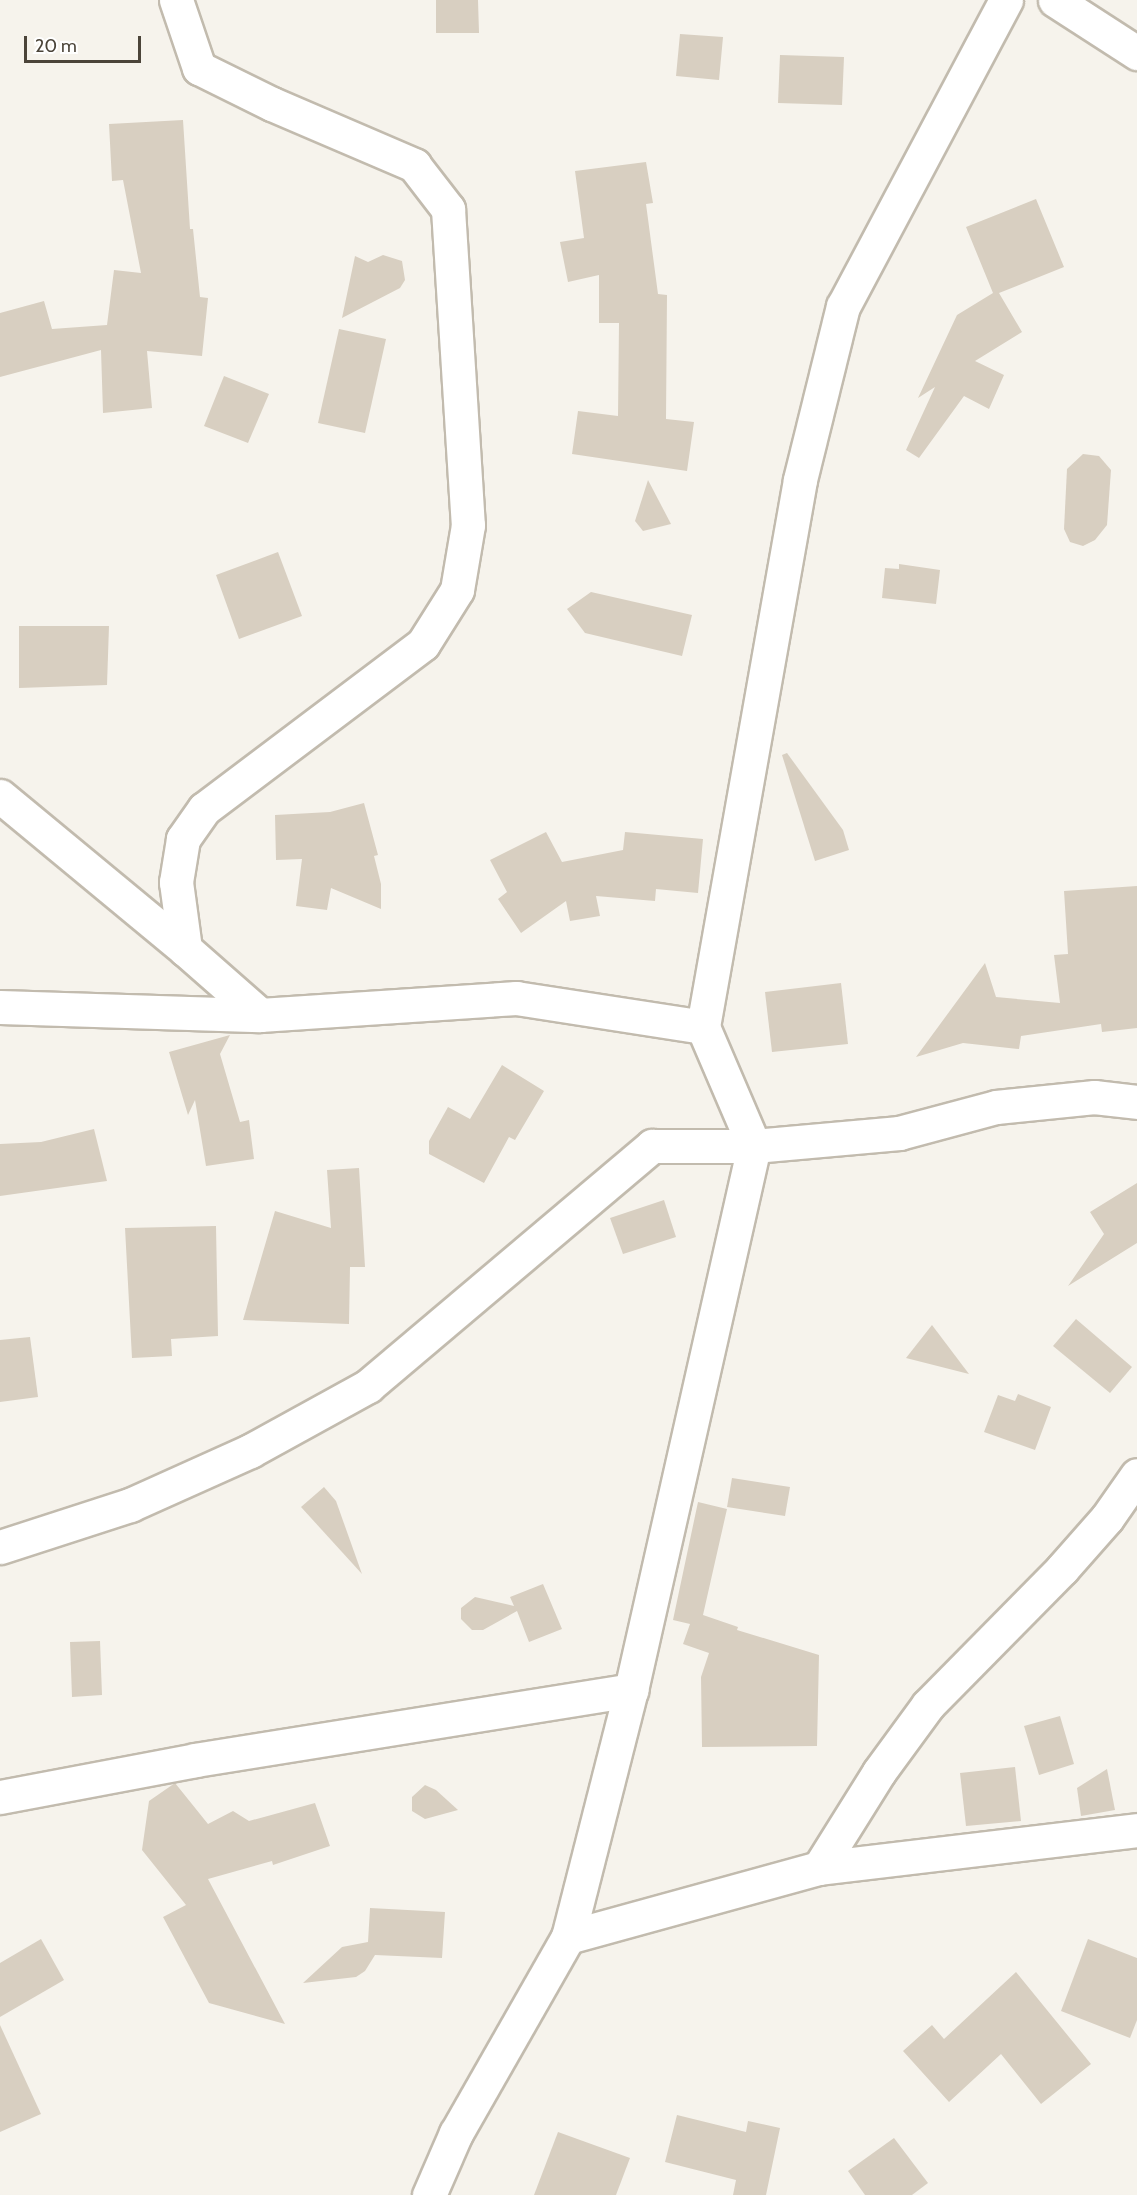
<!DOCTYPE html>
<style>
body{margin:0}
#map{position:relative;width:1137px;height:2195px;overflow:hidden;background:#f6f3ec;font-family:Cabin,sans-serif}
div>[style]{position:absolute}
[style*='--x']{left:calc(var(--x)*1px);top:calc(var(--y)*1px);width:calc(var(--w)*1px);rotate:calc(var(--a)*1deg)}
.building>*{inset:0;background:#d8cfc1}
.roads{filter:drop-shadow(2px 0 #c2bbae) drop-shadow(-2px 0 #c2bbae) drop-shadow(0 2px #c2bbae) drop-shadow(0 -2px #c2bbae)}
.minor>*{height:33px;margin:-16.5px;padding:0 16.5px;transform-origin:16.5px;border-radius:16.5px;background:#fff}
span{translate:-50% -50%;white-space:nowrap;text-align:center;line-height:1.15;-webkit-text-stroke:4.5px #fff;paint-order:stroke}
.scale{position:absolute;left:24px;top:36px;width:117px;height:27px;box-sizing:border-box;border:3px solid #4b4439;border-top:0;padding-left:8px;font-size:18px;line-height:21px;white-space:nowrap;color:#4b4439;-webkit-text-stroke:4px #fff;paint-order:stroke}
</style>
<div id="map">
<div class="building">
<div style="clip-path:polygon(436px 0,478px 0,479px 33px,436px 33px)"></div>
<div style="clip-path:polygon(680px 34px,723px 37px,719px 80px,676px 76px)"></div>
<div style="clip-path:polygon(780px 55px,844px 57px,842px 105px,778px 103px)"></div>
<div style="clip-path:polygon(183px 120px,190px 229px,193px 229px,200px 297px,208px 298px,202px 356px,147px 351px,152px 408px,103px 413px,101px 350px,0 377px,0 313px,44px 301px,52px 329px,107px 325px,114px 270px,141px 273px,123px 180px,112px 181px,109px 124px)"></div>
<div style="clip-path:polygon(646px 162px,653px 203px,646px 204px,658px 294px,667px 295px,666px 419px,694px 422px,687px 471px,572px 454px,578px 411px,618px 416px,619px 323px,599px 323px,599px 275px,568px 282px,560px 242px,584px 238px,575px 171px)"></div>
<div style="clip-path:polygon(1036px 199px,1064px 267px,999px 293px,1022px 332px,975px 361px,1004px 375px,989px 409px,964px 396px,919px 458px,906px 450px,935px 387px,918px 398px,957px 315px,993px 293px,966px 227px)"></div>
<div style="clip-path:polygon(383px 255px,402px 261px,405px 280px,400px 288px,342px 318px,355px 256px,368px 262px)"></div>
<div style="clip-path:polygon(339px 329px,386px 339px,365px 433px,318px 423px)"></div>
<div style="clip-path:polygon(224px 376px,269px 394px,248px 443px,204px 426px)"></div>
<div style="clip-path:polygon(1083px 454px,1099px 456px,1111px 470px,1107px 525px,1095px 540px,1083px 546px,1070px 542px,1064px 529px,1067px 469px)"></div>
<div style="clip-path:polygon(648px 480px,671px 524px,643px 531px,635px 521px)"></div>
<div style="clip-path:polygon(278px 552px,302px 616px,239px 639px,216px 575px)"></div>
<div style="clip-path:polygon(899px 564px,940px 570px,936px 604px,882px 598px,885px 568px,899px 569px)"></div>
<div style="clip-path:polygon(591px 592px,692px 615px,682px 656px,585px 633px,567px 609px)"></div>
<div style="clip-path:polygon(19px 626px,109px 626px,107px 685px,19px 688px)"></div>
<div style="clip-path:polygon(787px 753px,843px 830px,849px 850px,815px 861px,782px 755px)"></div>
<div style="clip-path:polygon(364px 803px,378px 855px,374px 856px,381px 884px,381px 909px,331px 888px,327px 910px,296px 906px,302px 859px,276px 860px,275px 815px,330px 812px)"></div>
<div style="clip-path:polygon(546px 832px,562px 862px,623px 850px,625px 832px,703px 839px,698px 893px,656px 889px,655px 901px,596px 896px,600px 916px,570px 921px,566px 901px,521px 933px,498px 899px,507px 892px,490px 860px)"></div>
<div style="clip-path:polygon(1137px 886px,1137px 1028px,1102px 1032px,1101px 1024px,1021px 1036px,1019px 1049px,963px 1043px,916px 1057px,985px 963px,996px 997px,1060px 1003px,1054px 955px,1068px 954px,1064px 891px)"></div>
<div style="clip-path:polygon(841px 983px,848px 1044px,772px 1052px,765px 992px)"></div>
<div style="clip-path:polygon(230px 1035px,220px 1054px,240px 1122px,249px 1120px,254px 1159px,206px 1166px,195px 1100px,188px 1115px,169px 1052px)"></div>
<div style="clip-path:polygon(502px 1065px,544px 1091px,515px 1140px,509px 1137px,484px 1183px,429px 1154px,429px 1141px,448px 1107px,470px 1119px)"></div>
<div style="clip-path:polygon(94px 1129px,107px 1181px,0 1196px,0 1144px,41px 1142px)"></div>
<div style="clip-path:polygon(359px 1168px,365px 1267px,350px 1267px,349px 1324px,243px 1320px,275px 1211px,331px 1228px,327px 1170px)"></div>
<div style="clip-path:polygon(1137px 1183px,1137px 1243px,1068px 1286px,1104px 1234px,1090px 1212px)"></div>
<div style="clip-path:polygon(664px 1200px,676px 1237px,623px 1254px,610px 1218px)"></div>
<div style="clip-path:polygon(216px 1226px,218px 1336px,171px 1339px,172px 1356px,132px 1358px,125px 1228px)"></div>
<div style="clip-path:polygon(1076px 1319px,1132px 1367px,1110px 1393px,1053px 1346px)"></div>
<div style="clip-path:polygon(932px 1325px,969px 1374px,906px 1358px)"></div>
<div style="clip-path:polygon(30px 1337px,38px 1397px,0 1402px,0 1340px)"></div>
<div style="clip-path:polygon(1018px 1394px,1051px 1407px,1035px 1450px,984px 1432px,998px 1395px,1015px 1401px)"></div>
<div style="clip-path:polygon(732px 1478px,790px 1487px,785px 1516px,727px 1507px)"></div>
<div style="clip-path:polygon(324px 1487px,336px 1501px,362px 1574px,301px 1507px)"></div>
<div style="clip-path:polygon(698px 1502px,727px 1509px,703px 1615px,738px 1627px,737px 1630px,819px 1655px,817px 1746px,702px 1747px,701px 1677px,709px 1653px,683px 1644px,690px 1624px,673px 1620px)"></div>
<div style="clip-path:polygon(543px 1584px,562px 1629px,529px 1642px,517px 1611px,483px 1630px,472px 1630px,461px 1619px,461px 1608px,475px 1597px,514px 1606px,510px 1597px)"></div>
<div style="clip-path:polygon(100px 1641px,102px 1695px,72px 1697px,70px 1642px)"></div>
<div style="clip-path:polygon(1060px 1716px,1074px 1764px,1039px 1775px,1024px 1726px)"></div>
<div style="clip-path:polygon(1015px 1767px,1021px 1821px,966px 1826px,960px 1773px)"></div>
<div style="clip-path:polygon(1107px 1769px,1115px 1810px,1081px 1816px,1077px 1788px)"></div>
<div style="clip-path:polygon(175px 1783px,208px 1824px,233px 1811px,249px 1821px,315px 1803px,330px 1846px,273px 1865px,272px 1861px,208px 1879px,285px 2024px,209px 2003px,163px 1917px,186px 1905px,142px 1850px,149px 1801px)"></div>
<div style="clip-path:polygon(425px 1785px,436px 1790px,458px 1810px,425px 1819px,412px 1811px,412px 1797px)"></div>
<div style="clip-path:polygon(370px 1908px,445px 1912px,442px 1958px,375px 1955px,365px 1971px,356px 1977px,303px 1983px,342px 1947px,368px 1942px)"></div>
<div style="clip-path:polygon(41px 1939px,64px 1980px,0 2017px,0 1963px)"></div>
<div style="clip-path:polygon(1088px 1939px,1137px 1958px,1137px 2020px,1130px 2038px,1061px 2011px)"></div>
<div style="clip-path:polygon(1016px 1972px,1091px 2064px,1041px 2104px,1001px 2054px,949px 2102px,903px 2051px,932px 2025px,944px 2039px)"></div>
<div style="clip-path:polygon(0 2025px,41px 2114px,0 2132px)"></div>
<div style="clip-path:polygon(677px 2115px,746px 2132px,748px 2121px,780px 2128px,766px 2195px,733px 2195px,736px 2180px,665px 2162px)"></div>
<div style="clip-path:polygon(558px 2132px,630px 2158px,616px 2195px,534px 2195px)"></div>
<div style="clip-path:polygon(894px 2138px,928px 2183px,912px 2195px,865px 2195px,848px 2171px)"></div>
</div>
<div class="roads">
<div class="minor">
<div style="--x:176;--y:0;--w:72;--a:71.3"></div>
<div style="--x:199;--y:68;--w:81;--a:26.3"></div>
<div style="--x:272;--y:104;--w:155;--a:23.2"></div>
<div style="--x:414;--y:165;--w:56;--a:52.3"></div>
<div style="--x:448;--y:209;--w:317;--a:86.4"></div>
<div style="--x:468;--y:525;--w:66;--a:99.6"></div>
<div style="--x:457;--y:590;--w:64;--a:122.2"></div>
<div style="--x:423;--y:644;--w:274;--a:143"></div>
<div style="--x:204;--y:809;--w:37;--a:125"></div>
<div style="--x:183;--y:839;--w:44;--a:99.2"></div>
<div style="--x:176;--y:882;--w:68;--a:82.3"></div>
<div style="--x:185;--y:949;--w:100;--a:41.3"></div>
<div style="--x:1006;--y:0;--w:347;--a:118"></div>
<div style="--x:843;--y:306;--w:179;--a:103.9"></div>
<div style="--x:800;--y:480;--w:556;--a:100.06"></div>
<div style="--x:703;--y:1027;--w:129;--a:66.8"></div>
<div style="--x:754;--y:1146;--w:146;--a:-5.1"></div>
<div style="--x:899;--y:1133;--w:100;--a:-15"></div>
<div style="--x:996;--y:1107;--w:99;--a:-5.8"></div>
<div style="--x:1094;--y:1097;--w:43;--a:6.6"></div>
<div style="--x:1055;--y:0;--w:98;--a:32.9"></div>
<div style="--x:0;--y:796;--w:240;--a:39.6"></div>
<div style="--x:0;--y:1007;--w:260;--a:1.8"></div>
<div style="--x:260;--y:1015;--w:257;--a:-3.8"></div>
<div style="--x:516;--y:998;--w:189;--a:8.8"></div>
<div style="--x:0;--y:1547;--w:137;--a:-17.9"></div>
<div style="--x:130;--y:1505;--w:132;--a:-24.2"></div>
<div style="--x:250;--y:1451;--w:135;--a:-28.8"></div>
<div style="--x:368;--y:1386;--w:372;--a:-40.2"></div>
<div style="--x:652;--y:1146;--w:102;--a:0"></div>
<div style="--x:754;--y:1146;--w:558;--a:102.74"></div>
<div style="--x:631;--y:1690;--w:255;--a:104.3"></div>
<div style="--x:568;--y:1937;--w:226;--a:119.7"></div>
<div style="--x:456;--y:2133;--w:68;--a:113.5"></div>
<div style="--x:0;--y:1797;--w:198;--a:-10.7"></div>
<div style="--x:195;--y:1760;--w:442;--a:-9.1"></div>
<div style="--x:819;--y:1868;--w:113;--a:-58"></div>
<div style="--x:879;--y:1772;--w:83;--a:-53.8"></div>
<div style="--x:928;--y:1705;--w:191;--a:-45.4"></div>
<div style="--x:1062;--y:1569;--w:68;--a:-48.6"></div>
<div style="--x:1107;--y:1518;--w:52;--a:-55.1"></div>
<div style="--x:568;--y:1937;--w:260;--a:-15.4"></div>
<div style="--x:819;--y:1868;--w:320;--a:-6.8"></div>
</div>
</div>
<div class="scale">20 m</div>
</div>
